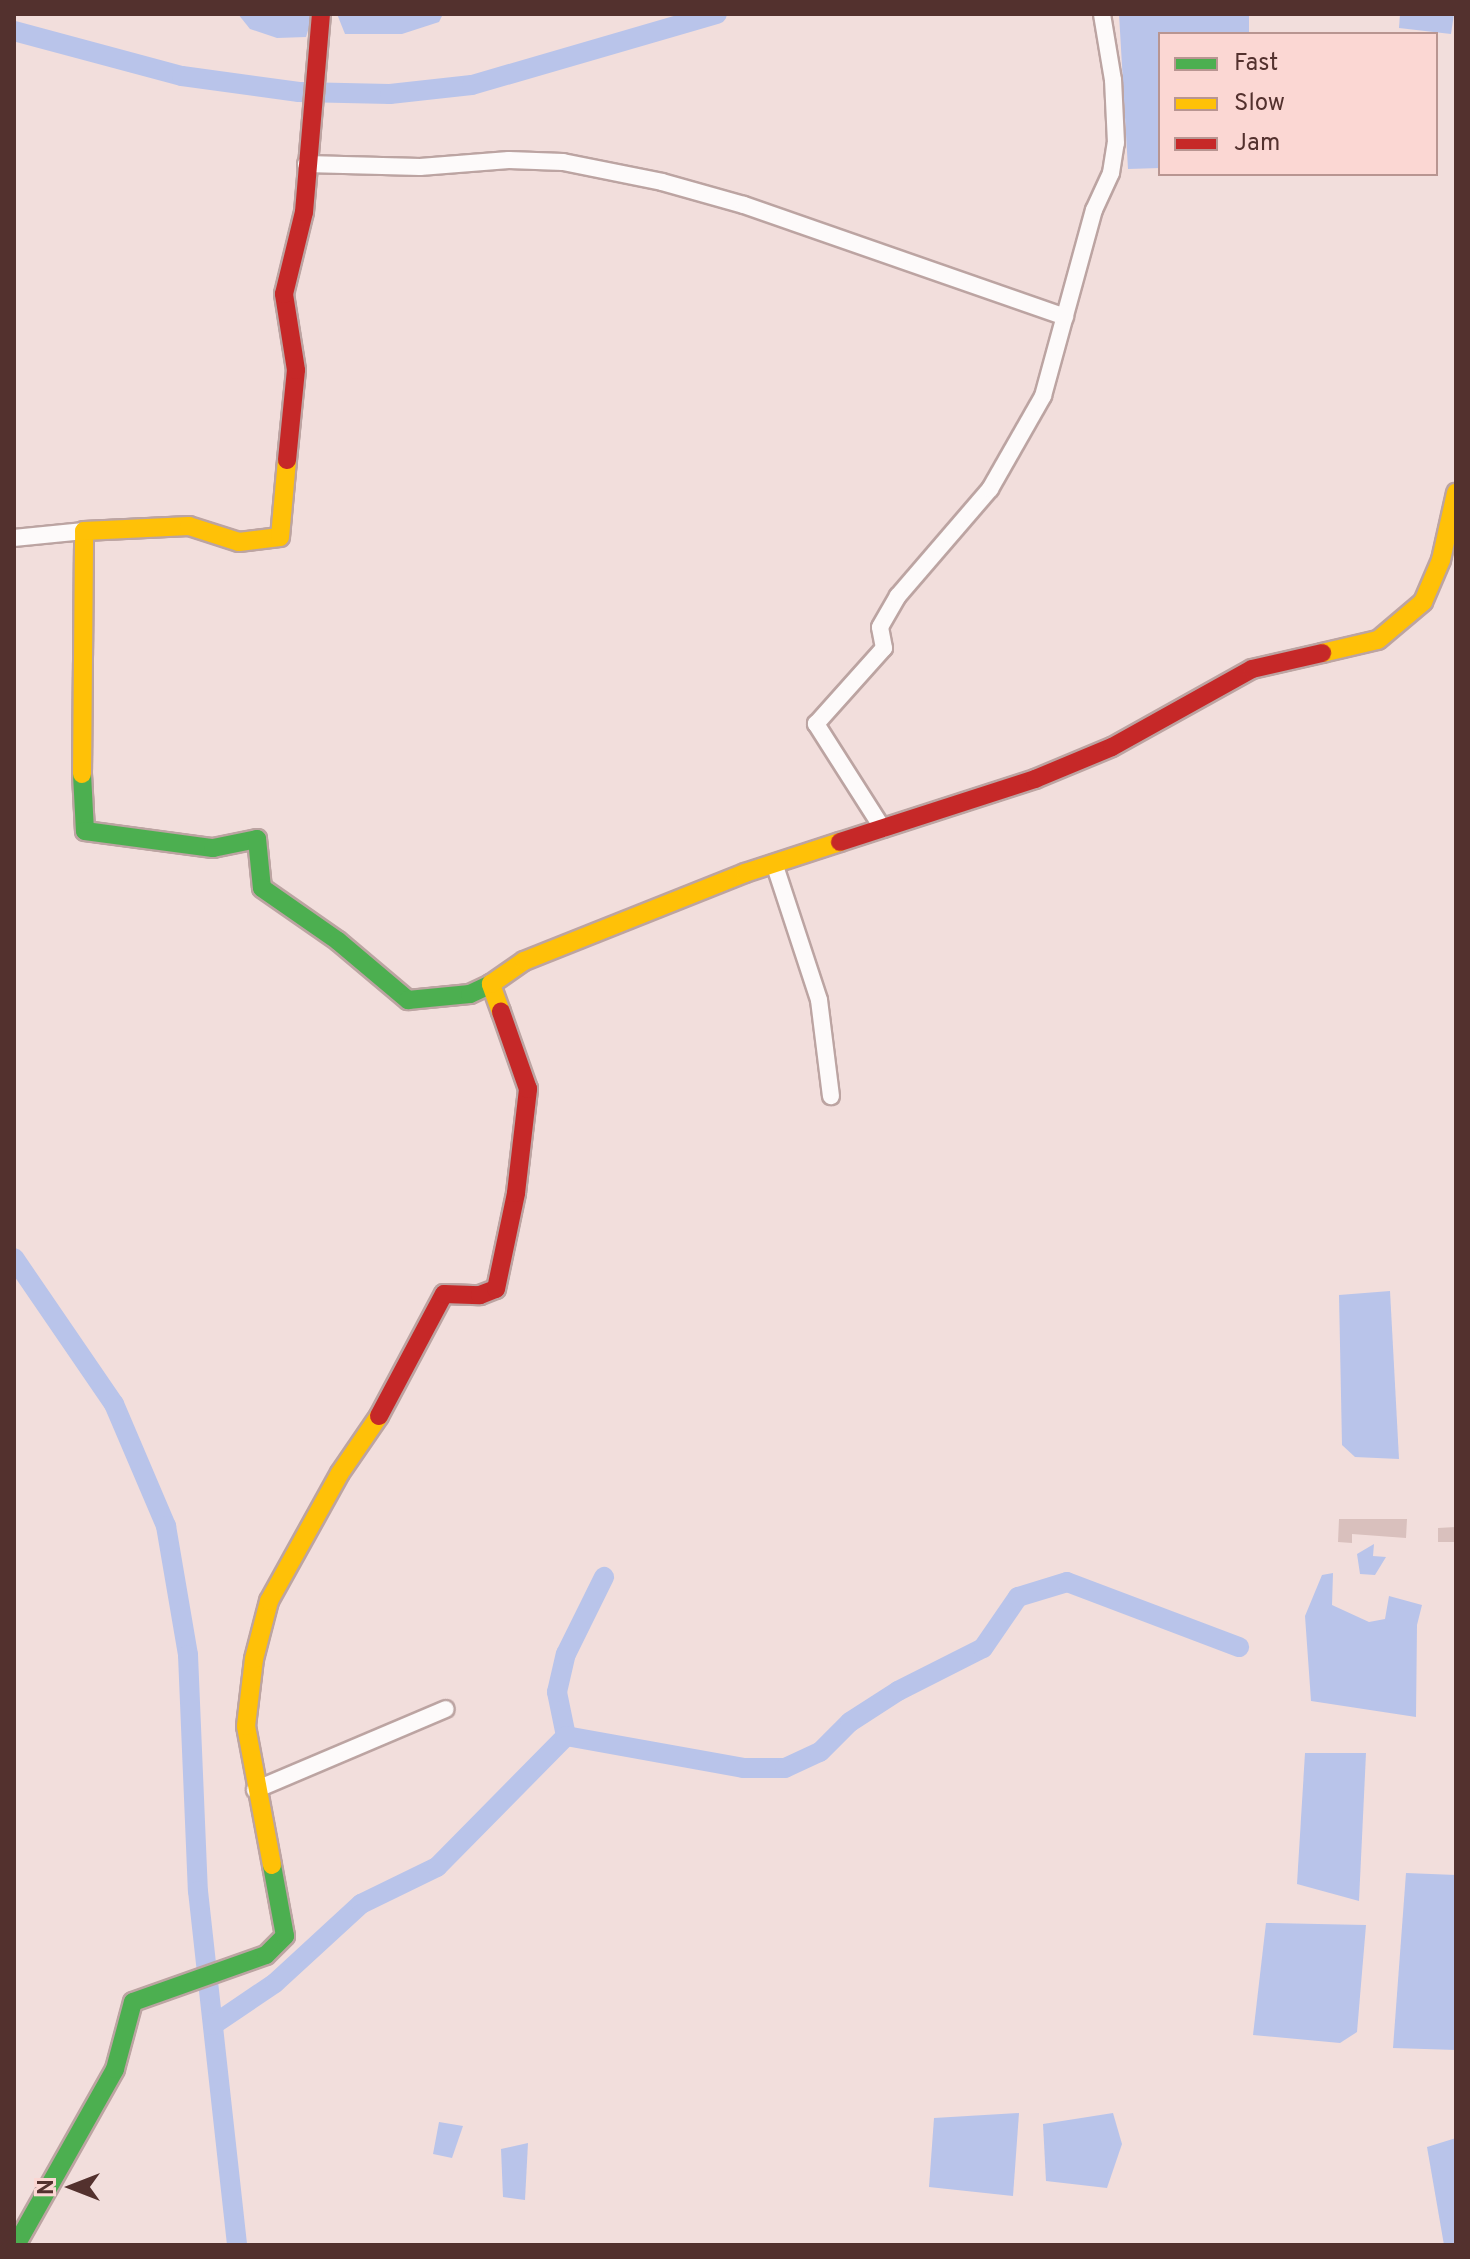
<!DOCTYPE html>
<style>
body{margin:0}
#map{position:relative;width:1470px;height:2259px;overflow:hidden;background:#f2dedc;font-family:Overpass,sans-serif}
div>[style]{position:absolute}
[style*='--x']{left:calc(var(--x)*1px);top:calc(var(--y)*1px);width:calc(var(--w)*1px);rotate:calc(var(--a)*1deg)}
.water>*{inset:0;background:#b9c4ea}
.canal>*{height:20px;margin:-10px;padding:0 10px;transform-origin:10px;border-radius:10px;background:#b9c4ea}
.building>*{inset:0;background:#d9c0bd}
.roads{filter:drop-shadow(2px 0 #bca4a2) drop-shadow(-2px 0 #bca4a2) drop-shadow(0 2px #bca4a2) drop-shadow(0 -2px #bca4a2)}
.street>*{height:16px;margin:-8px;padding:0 8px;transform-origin:8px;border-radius:8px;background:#fdfafa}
.fast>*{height:18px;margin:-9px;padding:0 9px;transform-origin:9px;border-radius:9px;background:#4caf50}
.slow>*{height:18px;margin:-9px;padding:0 9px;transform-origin:9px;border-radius:9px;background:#ffc107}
.jam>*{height:18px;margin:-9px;padding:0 9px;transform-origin:9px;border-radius:9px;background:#c62828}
span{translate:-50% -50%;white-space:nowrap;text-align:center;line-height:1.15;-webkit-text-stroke:7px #fbd7d3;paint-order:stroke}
.frame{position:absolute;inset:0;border:16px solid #53312e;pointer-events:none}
.legend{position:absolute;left:1158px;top:32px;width:280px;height:144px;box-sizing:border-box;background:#fbd7d3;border:2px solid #b89591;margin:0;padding:10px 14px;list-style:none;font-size:24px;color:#53312e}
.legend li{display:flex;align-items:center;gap:16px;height:40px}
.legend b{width:40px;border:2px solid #b89591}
.north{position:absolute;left:32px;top:2147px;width:80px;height:80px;-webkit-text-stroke:6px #fbd7d3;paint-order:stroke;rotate:270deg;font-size:22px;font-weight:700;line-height:32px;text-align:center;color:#53312e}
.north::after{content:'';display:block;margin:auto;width:28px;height:36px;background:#53312e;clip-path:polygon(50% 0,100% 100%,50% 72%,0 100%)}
</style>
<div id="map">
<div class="water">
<div style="clip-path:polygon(238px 14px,313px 14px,306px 37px,277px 38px,250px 29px)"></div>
<div style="clip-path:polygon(337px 14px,443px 14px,439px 22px,402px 34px,345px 34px)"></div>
<div style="clip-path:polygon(1119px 14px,1249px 14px,1249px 34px,1160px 34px,1160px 168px,1128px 169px)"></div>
<div style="clip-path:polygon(1400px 14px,1454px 14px,1451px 34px,1399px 28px)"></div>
<div style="clip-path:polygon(1390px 1291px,1399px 1459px,1355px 1457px,1342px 1445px,1339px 1295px)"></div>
<div style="clip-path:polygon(1374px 1544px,1373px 1556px,1386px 1557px,1375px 1575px,1360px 1574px,1357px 1554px)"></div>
<div style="clip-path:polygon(1333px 1573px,1332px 1605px,1369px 1622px,1385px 1619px,1389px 1596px,1422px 1605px,1417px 1625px,1416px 1717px,1311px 1701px,1305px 1616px,1322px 1575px)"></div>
<div style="clip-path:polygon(1305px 1753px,1366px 1753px,1359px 1901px,1297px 1884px)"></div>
<div style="clip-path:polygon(1406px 1873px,1456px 1875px,1456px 2050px,1393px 2048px)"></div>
<div style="clip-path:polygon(1266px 1923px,1366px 1925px,1357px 2032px,1340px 2043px,1253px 2035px)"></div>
<div style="clip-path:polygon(1019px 2113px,1013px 2196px,929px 2187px,934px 2118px)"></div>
<div style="clip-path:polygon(1113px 2113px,1122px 2144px,1107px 2188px,1046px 2181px,1043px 2124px)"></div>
<div style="clip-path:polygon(439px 2122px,463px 2126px,452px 2158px,433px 2154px)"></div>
<div style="clip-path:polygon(1456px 2138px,1456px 2245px,1444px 2245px,1427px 2147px)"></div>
<div style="clip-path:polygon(528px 2143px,525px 2200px,503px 2197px,501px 2149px)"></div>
</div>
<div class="canal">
<div style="--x:14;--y:31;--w:174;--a:15"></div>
<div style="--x:182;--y:76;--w:118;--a:7.8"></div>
<div style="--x:299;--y:92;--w:91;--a:1.3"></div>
<div style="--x:390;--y:94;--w:82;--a:-6.3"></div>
<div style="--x:472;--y:85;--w:255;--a:-16.2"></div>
<div style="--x:14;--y:1258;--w:177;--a:55.6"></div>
<div style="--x:114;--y:1404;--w:133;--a:66.9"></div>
<div style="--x:166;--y:1526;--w:131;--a:80.3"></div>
<div style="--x:188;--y:1655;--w:236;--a:87.6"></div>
<div style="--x:198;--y:1891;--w:356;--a:83.7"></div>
<div style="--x:566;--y:1736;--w:45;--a:-101.6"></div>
<div style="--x:557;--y:1692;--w:39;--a:-77"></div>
<div style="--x:566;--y:1654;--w:86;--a:-63.7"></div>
<div style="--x:213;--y:2025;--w:75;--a:-34.1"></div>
<div style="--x:275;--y:1983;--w:117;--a:-42.6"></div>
<div style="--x:361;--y:1904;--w:85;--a:-26"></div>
<div style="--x:437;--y:1867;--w:184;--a:-45.4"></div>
<div style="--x:566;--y:1736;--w:180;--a:10.2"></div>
<div style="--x:743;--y:1768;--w:42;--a:0"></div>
<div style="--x:785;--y:1768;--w:38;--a:-25"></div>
<div style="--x:820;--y:1752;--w:42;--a:-45"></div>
<div style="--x:850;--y:1722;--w:57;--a:-32.9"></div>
<div style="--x:898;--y:1691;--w:95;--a:-26.8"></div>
<div style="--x:983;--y:1648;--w:62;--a:-55.5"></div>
<div style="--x:1018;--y:1597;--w:51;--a:-17"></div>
<div style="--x:1067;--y:1582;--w:184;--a:20.7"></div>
</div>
<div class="building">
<div style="clip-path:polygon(1339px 1519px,1407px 1519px,1406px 1538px,1352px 1534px,1352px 1543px,1338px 1542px)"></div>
<div style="clip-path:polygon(1456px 1527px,1456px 1542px,1438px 1542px,1438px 1528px)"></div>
</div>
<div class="roads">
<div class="street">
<div style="--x:306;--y:164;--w:114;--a:1.5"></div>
<div style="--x:420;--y:167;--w:89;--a:-4.5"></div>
<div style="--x:509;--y:160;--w:54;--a:2.1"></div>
<div style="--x:563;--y:162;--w:101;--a:11.4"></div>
<div style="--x:662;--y:182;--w:85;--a:15.7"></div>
<div style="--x:744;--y:205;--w:340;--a:19.2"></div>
<div style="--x:14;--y:538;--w:70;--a:-5.7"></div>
<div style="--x:883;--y:829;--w:125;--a:-122.5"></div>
<div style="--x:816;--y:724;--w:102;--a:-48.2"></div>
<div style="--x:884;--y:648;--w:21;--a:-101"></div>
<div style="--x:880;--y:627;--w:36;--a:-60"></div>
<div style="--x:898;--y:596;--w:141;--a:-49.3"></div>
<div style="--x:990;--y:489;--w:107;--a:-60.3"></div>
<div style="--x:1043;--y:396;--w:193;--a:-74.7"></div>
<div style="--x:1094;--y:210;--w:41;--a:-65.3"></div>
<div style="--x:1111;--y:173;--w:30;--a:-81"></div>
<div style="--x:1116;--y:143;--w:63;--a:-92.7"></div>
<div style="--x:1113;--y:80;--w:67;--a:-99.5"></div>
<div style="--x:774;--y:863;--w:144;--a:71.8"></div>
<div style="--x:819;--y:1000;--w:97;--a:82.9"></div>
<div style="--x:255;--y:1790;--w:207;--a:-23"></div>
</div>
<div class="fast">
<div style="--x:82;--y:774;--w:57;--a:87"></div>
<div style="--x:85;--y:831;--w:129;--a:7.6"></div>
<div style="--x:213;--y:848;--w:45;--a:-11.6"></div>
<div style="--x:257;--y:839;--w:49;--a:84.2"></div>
<div style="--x:262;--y:888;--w:93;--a:34.9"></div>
<div style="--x:338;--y:941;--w:92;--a:40.1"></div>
<div style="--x:408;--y:1000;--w:62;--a:-5.5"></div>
<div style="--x:470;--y:994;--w:23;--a:-25"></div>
<div style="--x:16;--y:2245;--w:202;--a:-60.6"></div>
<div style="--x:115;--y:2069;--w:69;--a:-75"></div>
<div style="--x:133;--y:2002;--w:141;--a:-19.5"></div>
<div style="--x:266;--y:1955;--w:27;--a:-45"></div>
<div style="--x:285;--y:1936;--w:72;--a:-100.4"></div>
</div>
<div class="slow">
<div style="--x:1322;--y:653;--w:57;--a:-13.1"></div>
<div style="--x:1378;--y:640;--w:59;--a:-40.2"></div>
<div style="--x:1423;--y:602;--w:46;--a:-66.8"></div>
<div style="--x:1441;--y:560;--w:69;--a:-77.4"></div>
<div style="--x:82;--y:774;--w:243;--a:-89.5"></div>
<div style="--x:84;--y:531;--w:105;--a:-2.7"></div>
<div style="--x:189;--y:526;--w:52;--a:17.7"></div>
<div style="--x:239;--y:542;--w:41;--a:-7"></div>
<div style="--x:280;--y:537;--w:77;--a:-84.8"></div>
<div style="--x:501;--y:1012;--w:30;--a:-110"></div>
<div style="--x:491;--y:984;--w:40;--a:-34.9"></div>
<div style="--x:524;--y:961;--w:238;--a:-21.7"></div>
<div style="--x:745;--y:873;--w:100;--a:-18.1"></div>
<div style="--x:272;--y:1865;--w:141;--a:-100.6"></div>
<div style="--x:246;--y:1726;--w:67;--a:-83.2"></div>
<div style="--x:254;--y:1659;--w:60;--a:-75.5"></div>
<div style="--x:269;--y:1601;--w:146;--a:-61"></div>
<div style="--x:340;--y:1473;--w:69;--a:-55.6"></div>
</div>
<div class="jam">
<div style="--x:287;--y:460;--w:90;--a:-84.3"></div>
<div style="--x:296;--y:370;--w:77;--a:-99"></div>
<div style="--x:284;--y:294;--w:84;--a:-76.3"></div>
<div style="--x:304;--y:212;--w:199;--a:-85.1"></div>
<div style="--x:840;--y:842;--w:205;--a:-17.9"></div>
<div style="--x:1035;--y:779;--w:83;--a:-22.6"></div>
<div style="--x:1112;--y:747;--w:160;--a:-29.1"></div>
<div style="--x:1252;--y:669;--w:72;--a:-12.9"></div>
<div style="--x:379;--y:1416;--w:138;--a:-62"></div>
<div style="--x:444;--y:1294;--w:36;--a:2"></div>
<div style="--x:480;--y:1295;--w:17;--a:-21"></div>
<div style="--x:496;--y:1289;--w:98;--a:-78.2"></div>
<div style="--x:516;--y:1193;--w:105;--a:-83.4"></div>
<div style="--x:528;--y:1089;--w:82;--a:-109.3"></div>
</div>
</div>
<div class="frame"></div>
<ul class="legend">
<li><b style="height:10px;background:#4caf50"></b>Fast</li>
<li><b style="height:10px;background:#ffc107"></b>Slow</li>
<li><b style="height:10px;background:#c62828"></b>Jam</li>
</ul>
<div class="north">N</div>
</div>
